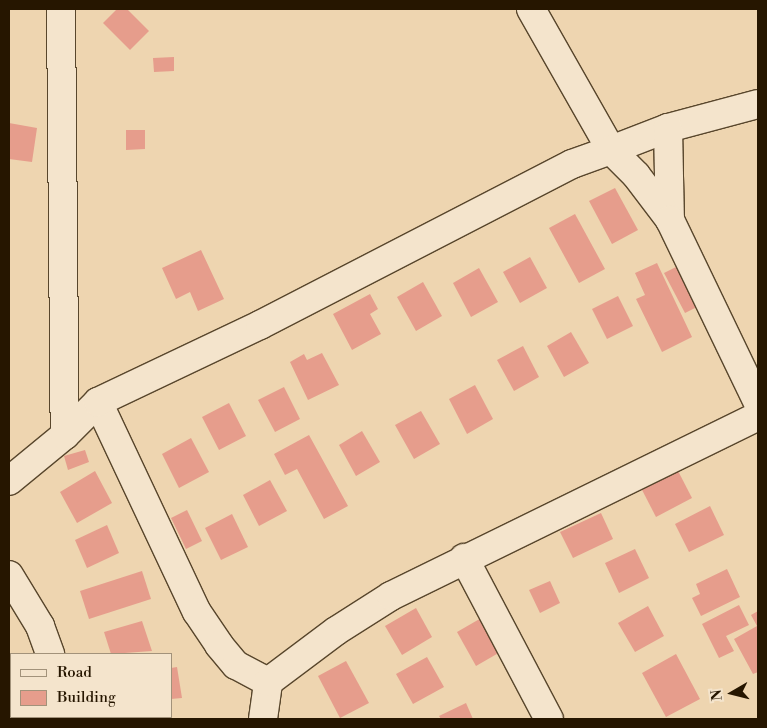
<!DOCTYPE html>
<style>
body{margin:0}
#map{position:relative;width:767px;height:728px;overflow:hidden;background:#eed5b0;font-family:"Libre Bodoni",serif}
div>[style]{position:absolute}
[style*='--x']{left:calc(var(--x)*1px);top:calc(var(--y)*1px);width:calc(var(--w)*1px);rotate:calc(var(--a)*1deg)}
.building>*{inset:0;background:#e69d8c}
.roads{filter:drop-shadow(1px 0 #58462c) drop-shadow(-1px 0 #58462c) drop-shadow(0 1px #58462c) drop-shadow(0 -1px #58462c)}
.street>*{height:28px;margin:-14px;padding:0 14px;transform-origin:14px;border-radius:14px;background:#f4e4cc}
span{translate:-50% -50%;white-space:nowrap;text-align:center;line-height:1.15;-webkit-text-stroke:4px #f4e4cc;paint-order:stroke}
.frame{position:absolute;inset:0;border:10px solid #261600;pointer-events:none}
.legend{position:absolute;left:10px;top:653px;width:162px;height:65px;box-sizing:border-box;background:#f4e4cc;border:1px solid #a2927a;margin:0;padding:6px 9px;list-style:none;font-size:15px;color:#261600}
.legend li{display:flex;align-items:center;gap:10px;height:25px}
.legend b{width:25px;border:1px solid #a2927a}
.north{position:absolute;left:707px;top:668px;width:50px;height:50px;-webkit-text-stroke:4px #f4e4cc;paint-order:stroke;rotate:262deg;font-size:14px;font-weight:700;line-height:20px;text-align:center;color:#261600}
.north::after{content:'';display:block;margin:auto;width:18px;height:22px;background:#261600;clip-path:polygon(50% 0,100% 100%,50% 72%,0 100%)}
</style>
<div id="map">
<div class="building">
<div style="clip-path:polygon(117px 9px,127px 9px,149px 31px,130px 50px,103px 23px)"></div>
<div style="clip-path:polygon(174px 57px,174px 71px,154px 72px,153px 58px)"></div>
<div style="clip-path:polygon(9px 123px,37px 128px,32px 162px,9px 159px)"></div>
<div style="clip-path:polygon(126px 130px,145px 130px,145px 149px,126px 150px)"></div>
<div style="clip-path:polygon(615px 188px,638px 230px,612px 244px,589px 201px)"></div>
<div style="clip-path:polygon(575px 214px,605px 269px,579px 283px,549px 228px)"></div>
<div style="clip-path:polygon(201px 250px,224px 299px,198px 311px,190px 292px,176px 299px,162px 268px)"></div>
<div style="clip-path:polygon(530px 257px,547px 288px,520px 303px,503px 272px)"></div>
<div style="clip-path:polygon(657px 263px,692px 337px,662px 352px,636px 299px,645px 295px,635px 273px)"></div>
<div style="clip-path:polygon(680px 265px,701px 305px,685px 313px,664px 273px)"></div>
<div style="clip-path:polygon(479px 268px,498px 302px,471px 317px,453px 283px)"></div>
<div style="clip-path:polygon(423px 282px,442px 316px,416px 331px,397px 297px)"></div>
<div style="clip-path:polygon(370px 294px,378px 309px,370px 314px,381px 334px,352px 350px,333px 314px)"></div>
<div style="clip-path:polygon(618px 296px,633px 326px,607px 339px,592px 309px)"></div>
<div style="clip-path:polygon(571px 332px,589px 363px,564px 377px,547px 346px)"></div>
<div style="clip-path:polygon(523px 346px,539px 377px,514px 391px,497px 360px)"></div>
<div style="clip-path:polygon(322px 353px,339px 385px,308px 400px,290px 362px,304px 354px,307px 360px)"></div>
<div style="clip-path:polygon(475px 385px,493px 419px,467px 434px,449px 399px)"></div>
<div style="clip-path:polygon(284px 387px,300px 419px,275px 432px,258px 400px)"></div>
<div style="clip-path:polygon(229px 403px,246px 436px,219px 450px,202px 417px)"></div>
<div style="clip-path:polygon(421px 411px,440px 444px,414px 459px,395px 425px)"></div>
<div style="clip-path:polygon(362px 431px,380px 462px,356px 476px,339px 445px)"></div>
<div style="clip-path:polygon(309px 435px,348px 506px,324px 519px,297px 469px,285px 475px,274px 454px)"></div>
<div style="clip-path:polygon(191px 438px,209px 472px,179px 488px,162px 454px)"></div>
<div style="clip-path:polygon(85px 450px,89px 462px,68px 470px,64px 456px)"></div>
<div style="clip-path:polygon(676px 467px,692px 498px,656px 517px,640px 486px)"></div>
<div style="clip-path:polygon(95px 471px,112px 503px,77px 523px,60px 492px)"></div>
<div style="clip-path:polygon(270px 480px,287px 511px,259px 526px,243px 495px)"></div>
<div style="clip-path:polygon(710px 506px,724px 535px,689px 552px,675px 524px)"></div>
<div style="clip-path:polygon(187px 510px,202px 541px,186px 549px,171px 518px)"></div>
<div style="clip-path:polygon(601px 513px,613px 539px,573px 558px,560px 532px)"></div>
<div style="clip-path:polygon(232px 514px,248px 547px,221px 560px,205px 528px)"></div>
<div style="clip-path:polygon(107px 525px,119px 553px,87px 568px,75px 540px)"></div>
<div style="clip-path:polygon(635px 549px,649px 578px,619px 593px,605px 563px)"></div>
<div style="clip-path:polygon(727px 569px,740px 597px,701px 616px,692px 598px,700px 594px,696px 584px)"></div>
<div style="clip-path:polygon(142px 571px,151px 599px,89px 619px,80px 591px)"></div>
<div style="clip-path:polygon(550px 581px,560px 603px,540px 613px,529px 590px)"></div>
<div style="clip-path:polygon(739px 605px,749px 625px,726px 636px,734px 651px,719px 658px,702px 624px)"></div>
<div style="clip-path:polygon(648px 606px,664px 636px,635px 652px,618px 623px)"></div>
<div style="clip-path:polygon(416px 608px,432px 637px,402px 655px,385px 626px)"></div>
<div style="clip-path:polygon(758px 611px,758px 672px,753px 674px,734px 639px,757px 626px,751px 615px)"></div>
<div style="clip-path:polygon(483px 617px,502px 651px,476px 666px,457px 632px)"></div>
<div style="clip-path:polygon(142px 621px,152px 651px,111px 654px,104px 632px)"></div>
<div style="clip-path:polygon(676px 654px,700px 699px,666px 717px,642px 673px)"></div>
<div style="clip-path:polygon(427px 657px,444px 687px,413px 704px,396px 674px)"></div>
<div style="clip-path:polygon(346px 661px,369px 703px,340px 718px,318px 676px)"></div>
<div style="clip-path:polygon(177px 667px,182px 698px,171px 699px,171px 668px)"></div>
<div style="clip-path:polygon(466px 703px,473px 719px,441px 719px,439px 716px)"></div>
</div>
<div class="roads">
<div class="street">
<div style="--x:61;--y:9;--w:426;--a:89.5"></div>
<div style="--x:531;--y:9;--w:162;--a:60.4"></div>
<div style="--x:611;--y:150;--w:61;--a:-21.1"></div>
<div style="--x:668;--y:128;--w:93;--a:-14.9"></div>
<div style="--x:668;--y:128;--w:92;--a:88.8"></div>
<div style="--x:98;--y:402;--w:232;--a:64.8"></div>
<div style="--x:197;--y:612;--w:40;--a:56"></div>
<div style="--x:219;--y:645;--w:26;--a:50"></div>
<div style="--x:236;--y:665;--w:36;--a:28"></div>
<div style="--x:9;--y:481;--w:72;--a:-39.4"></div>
<div style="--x:65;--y:435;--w:47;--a:-45"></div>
<div style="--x:98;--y:402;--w:179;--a:-25.4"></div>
<div style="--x:260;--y:325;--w:351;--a:-27.3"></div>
<div style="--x:572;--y:164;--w:41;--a:-19.7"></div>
<div style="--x:611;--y:150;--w:35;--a:45"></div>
<div style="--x:636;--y:175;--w:56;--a:52.9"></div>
<div style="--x:670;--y:220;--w:203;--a:64.3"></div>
<div style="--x:464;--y:558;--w:182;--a:62.2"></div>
<div style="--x:9;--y:575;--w:60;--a:58.7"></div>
<div style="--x:40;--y:626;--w:30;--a:70"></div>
<div style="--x:71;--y:717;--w:2;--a:90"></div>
<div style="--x:263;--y:719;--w:37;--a:-82"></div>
<div style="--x:268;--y:682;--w:85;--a:-36.9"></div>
<div style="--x:336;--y:631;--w:65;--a:-32.5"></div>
<div style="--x:391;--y:596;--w:409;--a:-26.1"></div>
</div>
</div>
<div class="frame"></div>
<ul class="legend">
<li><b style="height:6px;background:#f4e4cc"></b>Road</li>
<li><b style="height:14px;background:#e69d8c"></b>Building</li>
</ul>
<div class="north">N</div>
</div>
